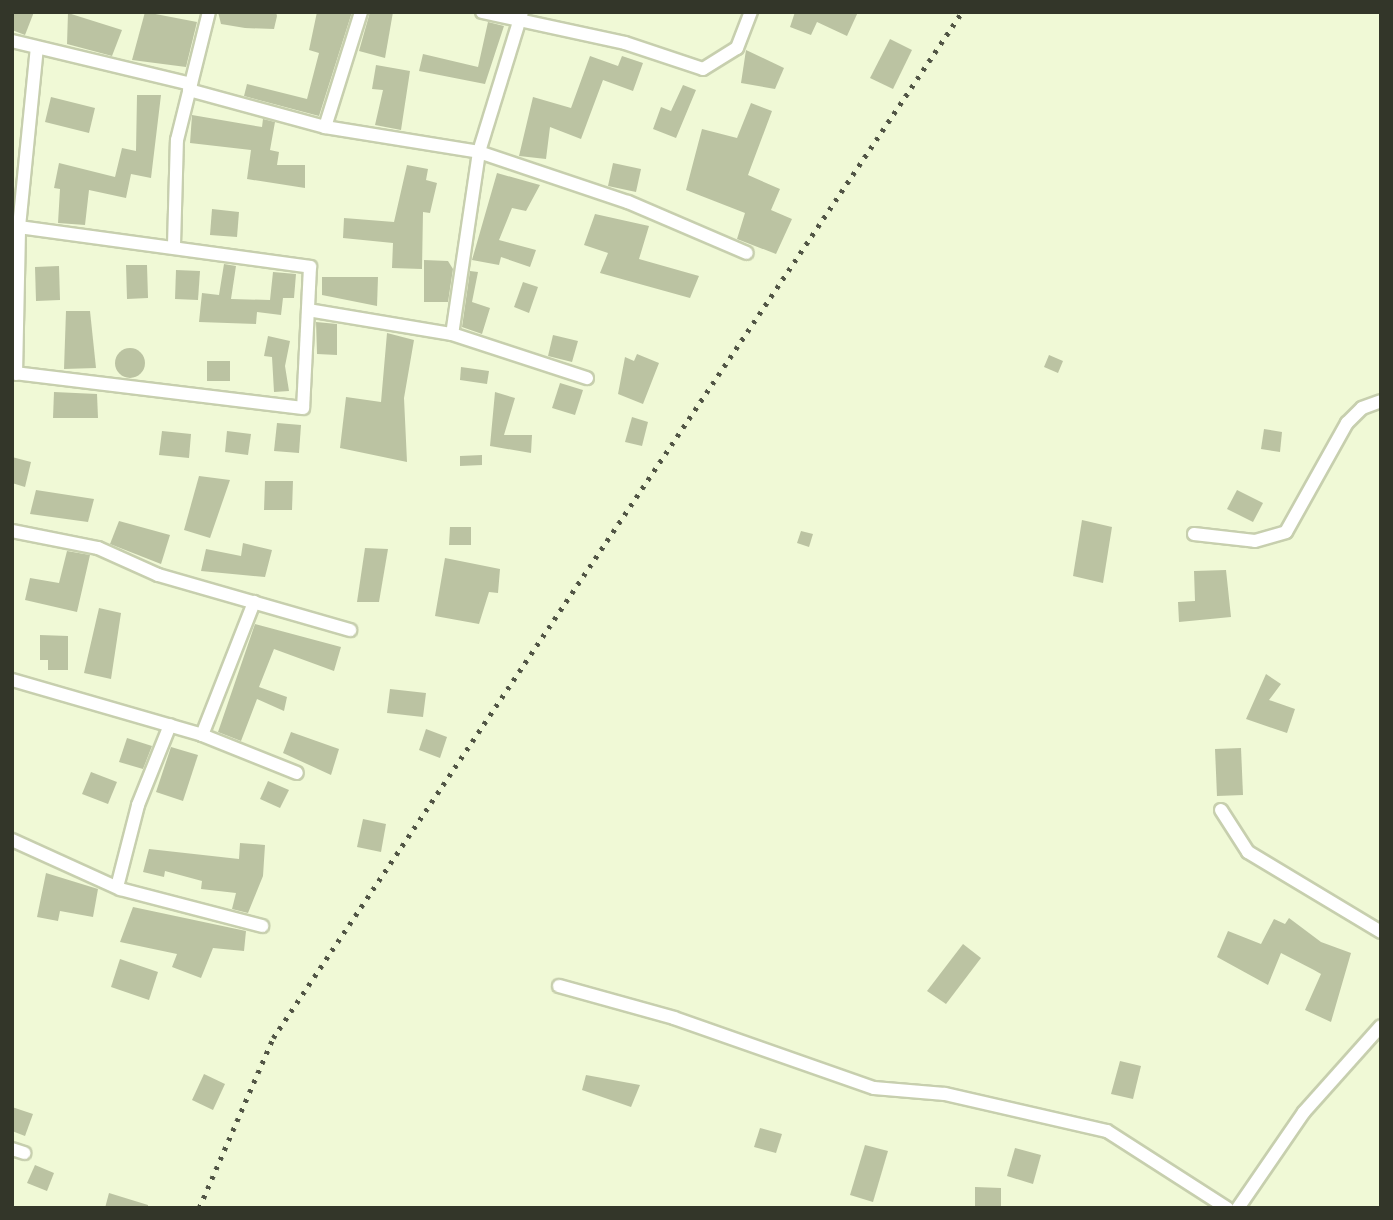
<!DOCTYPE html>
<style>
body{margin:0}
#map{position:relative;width:1393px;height:1220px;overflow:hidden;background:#f0f9d6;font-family:Overpass,sans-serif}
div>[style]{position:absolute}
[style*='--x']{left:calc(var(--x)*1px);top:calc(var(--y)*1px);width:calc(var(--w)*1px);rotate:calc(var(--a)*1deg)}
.building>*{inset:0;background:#bbc3a2}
.round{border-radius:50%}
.roads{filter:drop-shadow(2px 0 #c7cfae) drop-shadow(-2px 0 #c7cfae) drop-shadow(0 2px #c7cfae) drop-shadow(0 -2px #c7cfae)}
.street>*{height:12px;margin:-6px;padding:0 6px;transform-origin:6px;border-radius:6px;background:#fff}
.rail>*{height:4.5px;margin-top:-2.25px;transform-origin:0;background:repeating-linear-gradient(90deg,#515545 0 3.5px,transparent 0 10.5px)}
span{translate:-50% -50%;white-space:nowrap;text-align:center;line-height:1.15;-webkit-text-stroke:6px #f0f9d6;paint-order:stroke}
.frame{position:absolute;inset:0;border:14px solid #333629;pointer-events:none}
</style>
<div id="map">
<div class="building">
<div style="clip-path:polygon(12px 12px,34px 12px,25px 35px,12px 30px)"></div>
<div style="clip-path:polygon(145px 12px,197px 22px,186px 67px,132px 60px)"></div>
<div style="clip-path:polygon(218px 12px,276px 12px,277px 16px,274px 29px,245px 28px,221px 24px)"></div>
<div style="clip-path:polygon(317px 12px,352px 12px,319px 116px,244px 96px,247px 84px,307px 99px,319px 53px,309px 50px)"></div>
<div style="clip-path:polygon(370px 12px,393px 12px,385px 58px,359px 51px)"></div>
<div style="clip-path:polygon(795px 12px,858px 12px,847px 36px,817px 22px,811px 35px,790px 27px)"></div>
<div style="clip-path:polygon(68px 13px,122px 30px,112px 56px,67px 44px)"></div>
<div style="clip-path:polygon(488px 22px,504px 26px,485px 84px,419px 71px,423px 54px,478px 67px)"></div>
<div style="clip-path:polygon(890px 39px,912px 50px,893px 89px,870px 78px)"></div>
<div style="clip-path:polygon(746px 50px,784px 68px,775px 89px,741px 83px)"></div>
<div style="clip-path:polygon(590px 56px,618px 66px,622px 56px,643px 63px,633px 91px,603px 80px,581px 139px,550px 127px,546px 159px,519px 156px,533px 97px,571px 108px)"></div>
<div style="clip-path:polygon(376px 65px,410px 71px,401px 130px,375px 125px,383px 90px,372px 89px)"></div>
<div style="clip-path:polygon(683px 85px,696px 90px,676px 138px,653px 129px,661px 107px,671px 111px)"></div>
<div style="clip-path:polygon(137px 95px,161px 95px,151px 178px,131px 174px,126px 198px,89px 190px,85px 225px,58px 223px,60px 189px,54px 188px,59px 163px,115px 177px,122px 148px,136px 151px)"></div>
<div style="clip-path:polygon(51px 97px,95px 108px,89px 133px,45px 122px)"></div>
<div style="clip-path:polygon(751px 103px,772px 111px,748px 175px,780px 189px,771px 210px,792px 219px,776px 254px,737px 239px,745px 213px,686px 190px,702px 129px,737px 138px)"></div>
<div style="clip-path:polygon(192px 115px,262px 127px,263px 119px,275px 122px,270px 150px,279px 152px,277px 165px,305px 165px,305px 188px,247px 179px,251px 150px,190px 143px)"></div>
<div style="clip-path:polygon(613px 163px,641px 169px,636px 192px,608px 186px)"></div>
<div style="clip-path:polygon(407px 165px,428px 169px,426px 180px,437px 183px,430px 213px,423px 212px,422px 269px,392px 268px,393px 243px,343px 238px,344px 218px,394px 222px)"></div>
<div style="clip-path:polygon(497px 173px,540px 185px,526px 211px,512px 208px,499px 240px,536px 250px,530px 267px,501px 257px,499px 265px,472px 260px)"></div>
<div style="clip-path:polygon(212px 209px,239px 212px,237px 237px,210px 235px)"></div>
<div style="clip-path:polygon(595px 214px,649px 226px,639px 259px,699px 276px,690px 298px,600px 273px,608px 253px,584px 245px)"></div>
<div style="clip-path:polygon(424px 260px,448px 261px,453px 269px,448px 302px,424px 302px)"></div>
<div style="clip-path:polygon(224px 264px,236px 266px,231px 299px,270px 300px,273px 272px,296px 274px,294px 298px,283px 298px,281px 315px,257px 312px,256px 324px,199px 322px,202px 293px,219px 295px)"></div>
<div style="clip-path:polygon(126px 265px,147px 265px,148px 298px,127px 299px)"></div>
<div style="clip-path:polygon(59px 266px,60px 300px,36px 301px,35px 267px)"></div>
<div style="clip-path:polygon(176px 270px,200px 271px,198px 300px,175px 299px)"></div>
<div style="clip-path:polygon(470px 271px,478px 272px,472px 302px,490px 308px,482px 334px,462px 327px)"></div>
<div style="clip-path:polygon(322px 277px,378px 277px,377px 306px,322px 295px)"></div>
<div style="clip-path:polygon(523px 282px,538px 287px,529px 313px,514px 307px)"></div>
<div style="clip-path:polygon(66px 311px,90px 311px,96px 368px,64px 369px)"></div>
<div style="clip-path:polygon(316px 322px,337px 324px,337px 355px,317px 354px)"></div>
<div style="clip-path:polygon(387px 333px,414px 340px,404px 398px,407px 462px,340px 448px,346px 397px,381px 402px)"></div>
<div style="clip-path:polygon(553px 335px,578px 341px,572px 362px,548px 356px)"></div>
<div style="clip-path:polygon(268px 336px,290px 341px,285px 366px,289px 391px,274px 392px,272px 357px,264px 356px)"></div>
<div class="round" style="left:115px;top:348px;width:30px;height:30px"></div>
<div style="clip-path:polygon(637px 354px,659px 363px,643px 404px,618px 394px,625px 357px,634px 361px)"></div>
<div style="clip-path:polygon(1049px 355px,1063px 361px,1058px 373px,1044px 367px)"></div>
<div style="clip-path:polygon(207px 361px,230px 361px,230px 381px,207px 381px)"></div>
<div style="clip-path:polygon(461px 367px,489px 371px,487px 384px,460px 380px)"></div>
<div style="clip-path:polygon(560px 383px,583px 390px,575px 415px,552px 408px)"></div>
<div style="clip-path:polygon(54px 392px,97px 394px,98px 418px,53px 418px)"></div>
<div style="clip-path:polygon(495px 392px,515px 398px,504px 435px,532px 435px,531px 453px,490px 446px)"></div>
<div style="clip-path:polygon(632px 417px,648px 422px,642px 446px,625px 442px)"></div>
<div style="clip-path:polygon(277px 423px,301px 425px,299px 453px,274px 451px)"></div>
<div style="clip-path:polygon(1264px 429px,1282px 432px,1280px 452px,1261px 449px)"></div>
<div style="clip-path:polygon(162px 431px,191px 434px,189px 458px,159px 455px)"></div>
<div style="clip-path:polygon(227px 431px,251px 434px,248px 455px,225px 452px)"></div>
<div style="clip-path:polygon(482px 455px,482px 465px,460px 466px,460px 456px)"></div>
<div style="clip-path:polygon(12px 457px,31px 462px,25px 487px,12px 483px)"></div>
<div style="clip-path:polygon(199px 476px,230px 480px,210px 538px,184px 530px)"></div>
<div style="clip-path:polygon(265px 481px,293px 481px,292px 510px,264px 510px)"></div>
<div style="clip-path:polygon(36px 490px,94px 499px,88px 522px,30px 514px)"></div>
<div style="clip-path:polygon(1237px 490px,1263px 503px,1253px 522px,1227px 509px)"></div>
<div style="clip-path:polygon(1082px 520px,1112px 527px,1103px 583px,1073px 576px)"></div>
<div style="clip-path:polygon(119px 521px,170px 535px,161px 564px,110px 544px)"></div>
<div style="clip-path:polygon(450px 527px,471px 527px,471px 545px,449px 545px)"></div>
<div style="clip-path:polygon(801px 531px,813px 534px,809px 547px,797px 543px)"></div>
<div style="clip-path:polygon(243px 543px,272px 550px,265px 577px,201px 571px,206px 549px,241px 556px)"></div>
<div style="clip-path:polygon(365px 548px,388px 549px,379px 602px,357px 602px)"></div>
<div style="clip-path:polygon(67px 551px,90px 555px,77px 612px,25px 600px,30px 578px,59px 583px)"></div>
<div style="clip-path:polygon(445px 558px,500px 569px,498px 593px,489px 592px,479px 624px,435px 616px)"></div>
<div style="clip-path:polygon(1226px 570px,1231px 617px,1179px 622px,1178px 602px,1195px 601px,1194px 571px)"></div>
<div style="clip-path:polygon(99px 608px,121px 613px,111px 679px,84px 673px)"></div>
<div style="clip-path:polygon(255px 624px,341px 647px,334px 671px,274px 649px,259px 687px,287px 697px,284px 711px,257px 699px,241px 741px,218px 732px)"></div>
<div style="clip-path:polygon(40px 635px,68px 636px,68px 670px,48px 670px,48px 660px,40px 660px)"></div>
<div style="clip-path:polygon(1266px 674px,1281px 684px,1269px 700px,1295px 709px,1287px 733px,1246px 719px)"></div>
<div style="clip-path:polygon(390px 689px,426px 693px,423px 717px,387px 713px)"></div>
<div style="clip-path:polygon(426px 729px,447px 737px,440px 758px,419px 750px)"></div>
<div style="clip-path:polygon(291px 732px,339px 749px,331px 775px,283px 753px)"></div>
<div style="clip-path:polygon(127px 738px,152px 746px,143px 769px,119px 762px)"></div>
<div style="clip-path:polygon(171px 747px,198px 755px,183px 801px,156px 792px)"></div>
<div style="clip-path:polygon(1241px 748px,1243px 795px,1217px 796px,1215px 749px)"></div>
<div style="clip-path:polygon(91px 772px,117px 782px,108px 804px,82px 794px)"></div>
<div style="clip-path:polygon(268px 781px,289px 790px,280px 808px,260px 799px)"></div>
<div style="clip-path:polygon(363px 819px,386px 824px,381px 852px,357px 847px)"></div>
<div style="clip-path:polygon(240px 843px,265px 845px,263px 876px,248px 913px,232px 909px,236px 893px,201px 889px,202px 881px,165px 871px,164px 877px,143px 872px,149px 849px,239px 859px)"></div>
<div style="clip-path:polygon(46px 873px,98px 889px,93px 917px,60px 911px,58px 921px,37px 917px)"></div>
<div style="clip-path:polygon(133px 907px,246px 931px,244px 951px,213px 948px,201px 978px,172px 967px,177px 954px,120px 942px)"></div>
<div style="clip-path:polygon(1289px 918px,1321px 942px,1351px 953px,1331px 1022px,1305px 1010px,1321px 974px,1314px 970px,1281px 953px,1268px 985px,1217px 957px,1228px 931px,1261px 944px,1274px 919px,1285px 924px)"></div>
<div style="clip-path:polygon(963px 944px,981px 958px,946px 1004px,927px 991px)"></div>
<div style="clip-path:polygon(120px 959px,158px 972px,149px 1000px,111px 987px)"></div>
<div style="clip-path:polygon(1120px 1061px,1141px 1066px,1133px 1099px,1111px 1094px)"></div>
<div style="clip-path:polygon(204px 1074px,225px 1084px,213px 1110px,192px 1100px)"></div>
<div style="clip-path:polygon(586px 1075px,640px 1085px,631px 1107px,582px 1090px)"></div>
<div style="clip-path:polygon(12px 1107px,33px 1114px,25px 1136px,12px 1131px)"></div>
<div style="clip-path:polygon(760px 1128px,782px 1134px,776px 1153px,754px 1147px)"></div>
<div style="clip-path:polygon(865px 1145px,888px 1151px,873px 1202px,850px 1195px)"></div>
<div style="clip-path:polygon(1015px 1148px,1041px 1155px,1033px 1184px,1007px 1176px)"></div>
<div style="clip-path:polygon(35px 1165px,54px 1173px,47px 1191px,27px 1183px)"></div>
<div style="clip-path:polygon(975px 1187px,1001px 1188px,1001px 1208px,975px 1208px)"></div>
<div style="clip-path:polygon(109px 1193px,148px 1205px,148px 1208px,105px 1208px)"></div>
</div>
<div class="roads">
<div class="street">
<div style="--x:482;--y:12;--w:146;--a:12.2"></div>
<div style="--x:625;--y:43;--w:82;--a:18.4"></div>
<div style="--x:703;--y:69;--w:40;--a:-32"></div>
<div style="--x:737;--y:48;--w:39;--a:-69"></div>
<div style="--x:522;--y:12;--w:146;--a:107.1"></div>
<div style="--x:479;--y:152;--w:157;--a:18.6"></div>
<div style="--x:628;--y:202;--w:129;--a:23.2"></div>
<div style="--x:12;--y:41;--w:184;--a:13.5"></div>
<div style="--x:189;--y:90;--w:141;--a:15.2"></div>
<div style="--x:325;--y:127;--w:156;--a:9.2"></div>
<div style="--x:479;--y:152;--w:184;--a:98.4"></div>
<div style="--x:325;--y:127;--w:121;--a:-72.6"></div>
<div style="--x:12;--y:226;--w:301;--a:7.8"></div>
<div style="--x:310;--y:267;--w:141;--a:92.8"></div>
<div style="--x:303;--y:408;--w:293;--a:-173.1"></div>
<div style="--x:174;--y:245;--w:105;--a:-88.4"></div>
<div style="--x:177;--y:140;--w:132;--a:-76"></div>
<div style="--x:308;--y:310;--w:146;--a:9.5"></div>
<div style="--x:452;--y:334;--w:142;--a:18.1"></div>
<div style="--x:16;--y:374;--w:147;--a:-88.8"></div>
<div style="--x:19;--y:227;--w:180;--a:-84.3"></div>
<div style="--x:12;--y:531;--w:88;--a:11.2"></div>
<div style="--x:98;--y:548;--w:66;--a:24.2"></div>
<div style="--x:158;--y:575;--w:200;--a:16"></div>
<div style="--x:1194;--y:534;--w:61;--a:6.5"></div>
<div style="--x:1255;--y:541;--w:32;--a:-16"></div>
<div style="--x:1286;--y:532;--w:125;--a:-60.8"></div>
<div style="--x:1347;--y:423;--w:21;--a:-45"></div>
<div style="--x:1362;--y:408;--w:20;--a:-20"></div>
<div style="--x:12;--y:680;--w:198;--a:16.1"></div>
<div style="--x:202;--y:735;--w:102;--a:21.8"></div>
<div style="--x:202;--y:735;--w:143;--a:-68.6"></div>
<div style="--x:1221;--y:810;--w:50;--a:57.3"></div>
<div style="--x:1248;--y:852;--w:155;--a:31"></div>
<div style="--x:12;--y:840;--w:119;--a:24.4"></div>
<div style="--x:120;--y:889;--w:147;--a:14.6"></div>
<div style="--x:117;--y:887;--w:85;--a:-75.6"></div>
<div style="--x:138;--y:805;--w:86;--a:-68.2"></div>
<div style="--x:559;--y:986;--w:119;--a:15.5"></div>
<div style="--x:674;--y:1018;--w:212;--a:19.3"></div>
<div style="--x:874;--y:1088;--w:71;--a:4.8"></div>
<div style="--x:945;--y:1094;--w:166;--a:12.9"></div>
<div style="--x:1107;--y:1131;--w:143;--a:32.7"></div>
<div style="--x:12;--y:1149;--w:13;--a:18"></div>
<div style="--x:1238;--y:1208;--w:116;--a:-55.5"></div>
<div style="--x:1304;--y:1112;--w:115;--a:-48.2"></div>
</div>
</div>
<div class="rail">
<div style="--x:199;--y:1208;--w:185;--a:-66.5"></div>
<div style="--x:273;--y:1038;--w:1236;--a:-56.12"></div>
</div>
<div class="frame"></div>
</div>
